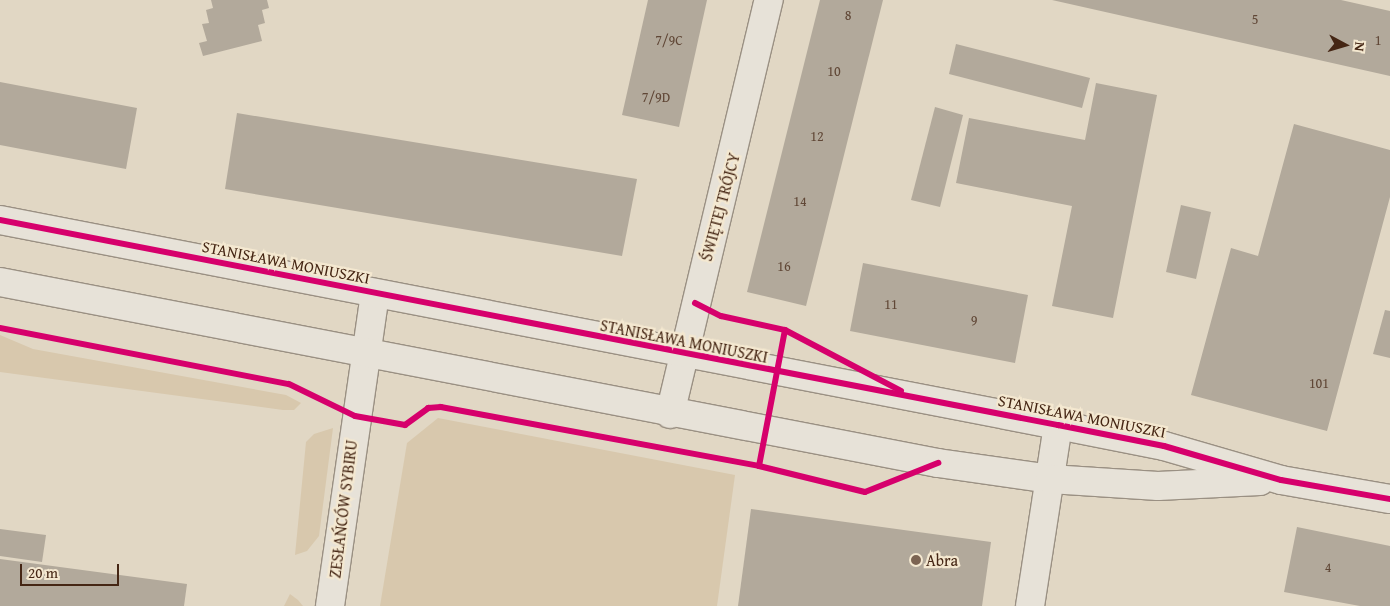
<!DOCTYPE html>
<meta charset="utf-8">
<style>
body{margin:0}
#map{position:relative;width:1390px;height:606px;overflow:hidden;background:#e1d7c4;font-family:"Gentium Book Plus",serif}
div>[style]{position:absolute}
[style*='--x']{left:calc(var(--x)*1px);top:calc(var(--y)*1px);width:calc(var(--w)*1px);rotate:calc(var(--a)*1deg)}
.green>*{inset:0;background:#d8c8ad}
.building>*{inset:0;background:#b2a99b}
.roads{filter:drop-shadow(1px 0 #9a9083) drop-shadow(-1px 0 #9a9083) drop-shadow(0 1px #9a9083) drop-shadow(0 -1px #9a9083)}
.street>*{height:28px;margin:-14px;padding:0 14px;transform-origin:14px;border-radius:14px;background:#e7e2d8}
.secondary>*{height:28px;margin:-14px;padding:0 14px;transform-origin:14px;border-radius:14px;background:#e7e2d8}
.cycleway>*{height:6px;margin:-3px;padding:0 3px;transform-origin:3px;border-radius:3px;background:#d6006c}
.dots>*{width:14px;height:14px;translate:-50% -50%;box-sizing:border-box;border:2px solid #f4e8d0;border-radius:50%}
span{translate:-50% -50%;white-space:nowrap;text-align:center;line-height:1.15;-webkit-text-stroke:4.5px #f4e8d0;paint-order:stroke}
.number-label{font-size:14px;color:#604736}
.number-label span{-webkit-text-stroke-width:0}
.street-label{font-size:16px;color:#452614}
.poi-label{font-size:16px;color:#452614}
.left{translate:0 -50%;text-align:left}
.north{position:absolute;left:1320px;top:20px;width:50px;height:50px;-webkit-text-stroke:4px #f4e8d0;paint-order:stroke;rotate:96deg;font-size:14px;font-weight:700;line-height:20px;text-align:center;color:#452614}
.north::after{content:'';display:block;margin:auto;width:18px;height:22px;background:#452614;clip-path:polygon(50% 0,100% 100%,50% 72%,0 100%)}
.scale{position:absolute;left:20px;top:564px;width:99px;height:22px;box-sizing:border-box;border:2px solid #452614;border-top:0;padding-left:6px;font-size:15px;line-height:18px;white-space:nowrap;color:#452614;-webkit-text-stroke:4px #f4e8d0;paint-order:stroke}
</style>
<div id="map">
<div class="green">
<div style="clip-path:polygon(0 335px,33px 349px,286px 395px,301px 403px,294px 410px,283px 410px,0 372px)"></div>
<div style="clip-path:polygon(438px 418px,735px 475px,717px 606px,380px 606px,407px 443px)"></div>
<div style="clip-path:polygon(333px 428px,319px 536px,307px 551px,295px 555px,306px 442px,314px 434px)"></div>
<div style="clip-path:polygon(290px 594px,298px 600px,303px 606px,284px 606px)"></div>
</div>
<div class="building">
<div style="clip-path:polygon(211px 0,267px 0,269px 8px,262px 10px,265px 23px,258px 25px,262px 41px,203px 56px,199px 43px,207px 41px,202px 24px,209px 23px,206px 10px,213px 8px)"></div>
<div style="clip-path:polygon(648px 0,707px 0,679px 127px,622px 115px)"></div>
<div style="clip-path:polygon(820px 0,883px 0,806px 306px,747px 292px)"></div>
<div style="clip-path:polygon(1052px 0,1341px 0,1390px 11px,1390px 76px)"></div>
<div style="clip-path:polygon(956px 44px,1090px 78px,1082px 108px,949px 74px)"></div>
<div style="clip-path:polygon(0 82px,137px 108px,126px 169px,0 145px)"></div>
<div style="clip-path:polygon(1096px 83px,1157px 95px,1113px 318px,1052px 306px,1072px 206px,956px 183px,969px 118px,1085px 140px)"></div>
<div style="clip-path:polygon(935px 107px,963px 115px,940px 207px,911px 200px)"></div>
<div style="clip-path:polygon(237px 113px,637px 179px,622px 256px,225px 189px)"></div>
<div style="clip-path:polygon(1294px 124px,1390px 150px,1390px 197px,1327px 431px,1191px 395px,1231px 248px,1258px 256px)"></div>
<div style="clip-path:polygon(1181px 205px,1211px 212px,1196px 279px,1166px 272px)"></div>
<div style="clip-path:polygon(863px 263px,1028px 295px,1015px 363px,850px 331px)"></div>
<div style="clip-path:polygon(1385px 310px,1390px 311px,1390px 358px,1373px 354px)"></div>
<div style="clip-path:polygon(751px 509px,991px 542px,982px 606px,738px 606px)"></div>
<div style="clip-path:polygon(1297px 527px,1390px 546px,1390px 606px,1360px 606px,1284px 592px)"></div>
<div style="clip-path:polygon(0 529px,46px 535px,42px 562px,0 556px)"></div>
<div style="clip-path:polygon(0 559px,187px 584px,184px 606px,0 606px)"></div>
</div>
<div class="roads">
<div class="street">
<div style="--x:670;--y:414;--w:426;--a:-76.6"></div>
<div style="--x:330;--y:606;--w:315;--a:-81.8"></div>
<div style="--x:1030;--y:606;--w:183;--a:-81.2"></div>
</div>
<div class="secondary">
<div style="--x:0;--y:220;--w:1078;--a:10.97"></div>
<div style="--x:1058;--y:425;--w:108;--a:11.2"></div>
<div style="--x:1164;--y:446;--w:122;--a:16.2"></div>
<div style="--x:1281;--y:480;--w:111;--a:9.9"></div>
<div style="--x:0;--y:282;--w:955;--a:10.92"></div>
<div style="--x:938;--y:463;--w:113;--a:8.1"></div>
<div style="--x:1050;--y:479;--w:108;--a:3.7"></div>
<div style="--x:1158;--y:486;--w:102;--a:-2.8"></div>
</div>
</div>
<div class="cycleway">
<div style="--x:0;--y:220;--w:1078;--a:10.97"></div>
<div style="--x:1058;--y:425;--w:108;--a:11.2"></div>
<div style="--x:1164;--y:446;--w:122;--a:16.2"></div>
<div style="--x:1281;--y:480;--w:111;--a:9.9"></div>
<div style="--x:695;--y:303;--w:29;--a:27"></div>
<div style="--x:721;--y:316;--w:66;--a:12.3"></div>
<div style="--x:785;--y:330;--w:131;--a:27.7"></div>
<div style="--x:0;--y:328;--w:294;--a:11"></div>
<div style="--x:289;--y:384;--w:73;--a:25.9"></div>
<div style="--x:355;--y:416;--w:51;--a:10.2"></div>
<div style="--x:405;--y:425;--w:29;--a:-36"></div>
<div style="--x:428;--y:408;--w:13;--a:-4"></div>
<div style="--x:441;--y:407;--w:323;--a:10.5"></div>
<div style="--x:759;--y:466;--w:109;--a:13.8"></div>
<div style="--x:865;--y:492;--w:79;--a:-21.7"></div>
<div style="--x:759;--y:466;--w:138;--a:-79.2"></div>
</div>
<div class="dots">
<div style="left:916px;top:560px;background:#7c6452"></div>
</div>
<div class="number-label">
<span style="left:848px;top:15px">8</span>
<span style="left:1255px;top:19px">5</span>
<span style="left:669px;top:40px">7/9C</span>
<span style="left:1378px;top:40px">1</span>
<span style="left:834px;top:71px">10</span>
<span style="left:656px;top:97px">7/9D</span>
<span style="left:817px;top:136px">12</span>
<span style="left:800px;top:201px">14</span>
<span style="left:784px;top:266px">16</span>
<span style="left:891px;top:304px">11</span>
<span style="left:974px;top:320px">9</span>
<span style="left:1319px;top:383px">101</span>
<span style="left:1328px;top:567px">4</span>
</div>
<div class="street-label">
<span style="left:720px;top:207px;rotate:-75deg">ŚWIĘTEJ TRÓJCY</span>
<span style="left:286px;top:262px;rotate:11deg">STANISŁAWA MONIUSZKI</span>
<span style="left:684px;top:341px;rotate:11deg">STANISŁAWA MONIUSZKI</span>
<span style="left:1082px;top:416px;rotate:11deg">STANISŁAWA MONIUSZKI</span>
<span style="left:343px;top:509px;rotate:-83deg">ZESŁAŃCÓW SYBIRU</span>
</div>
<div class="poi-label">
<span class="left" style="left:926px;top:560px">Abra</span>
</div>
<div class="north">N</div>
<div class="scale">20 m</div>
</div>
